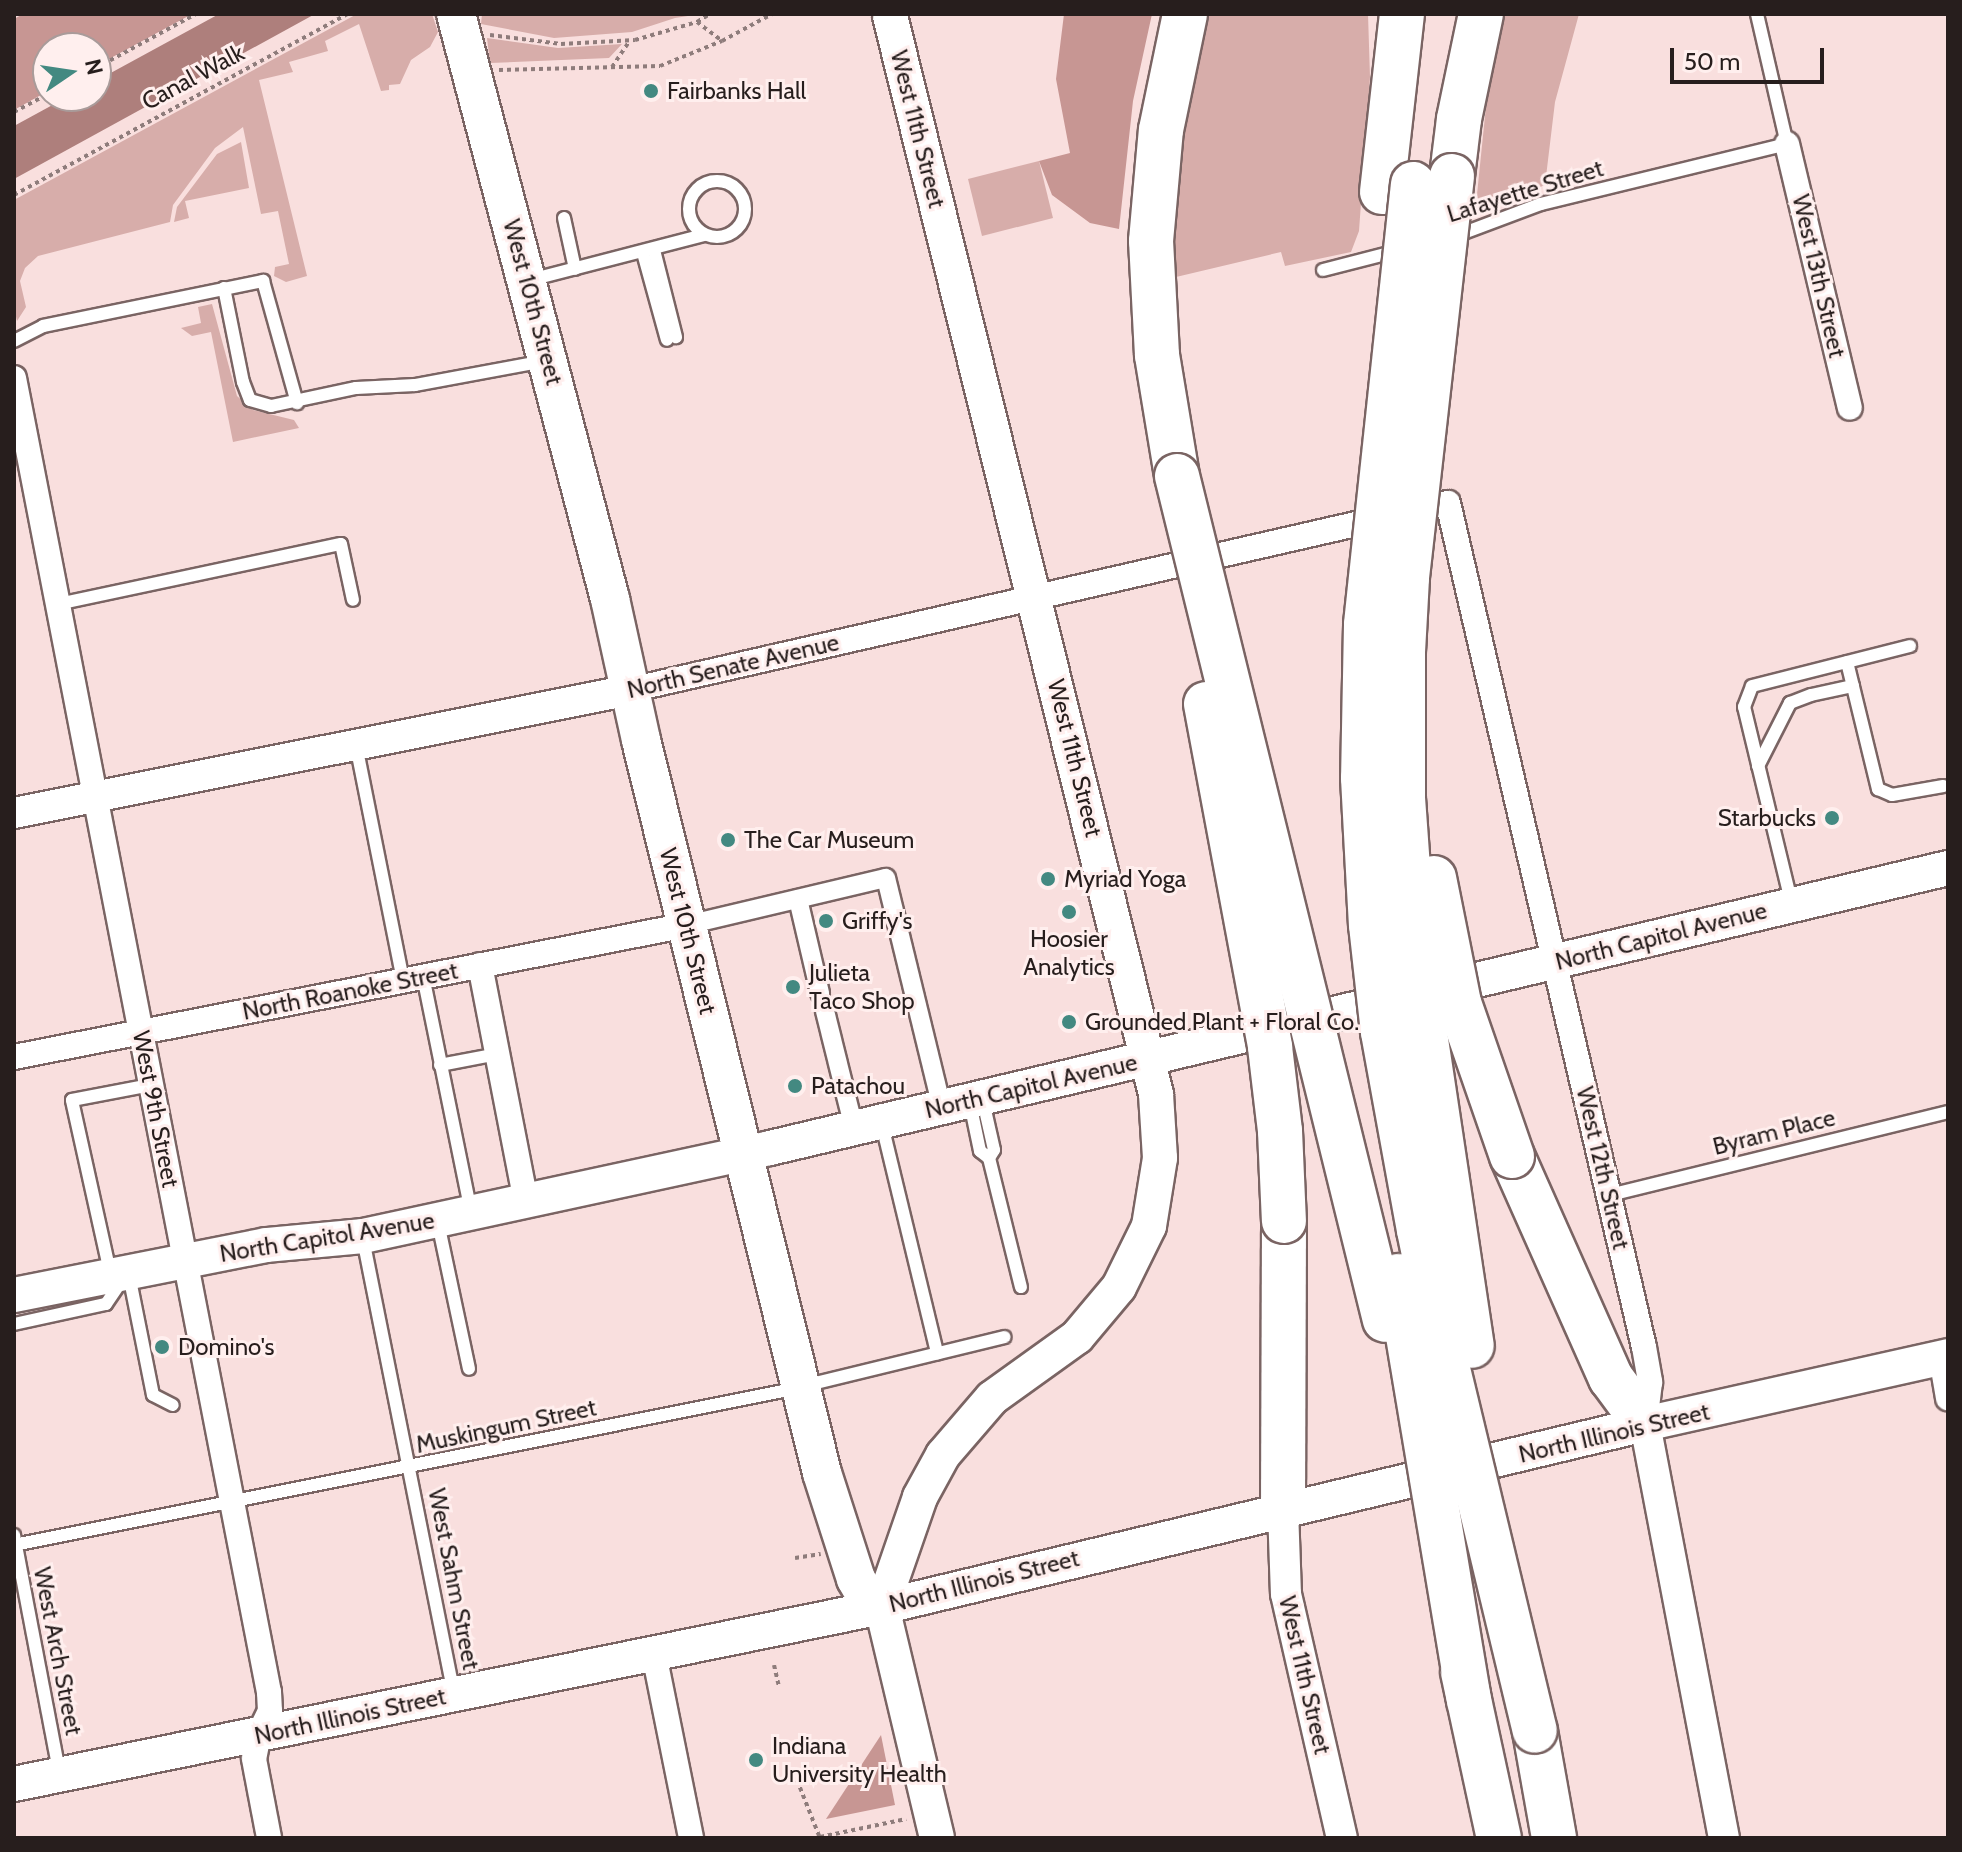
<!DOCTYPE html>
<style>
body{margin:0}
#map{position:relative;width:1962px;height:1852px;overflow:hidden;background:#f9dfde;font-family:Cabin,sans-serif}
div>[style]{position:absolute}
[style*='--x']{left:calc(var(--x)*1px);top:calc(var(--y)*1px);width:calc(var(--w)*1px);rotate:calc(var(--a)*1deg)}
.green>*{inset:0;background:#d7adaa}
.forest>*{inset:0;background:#c79693}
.water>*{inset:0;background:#ae7f7c}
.path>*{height:4px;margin-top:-2px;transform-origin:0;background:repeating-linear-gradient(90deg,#8e7c7b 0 4px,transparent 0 8px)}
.roads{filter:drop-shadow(2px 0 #7a6463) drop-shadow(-2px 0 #7a6463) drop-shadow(0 2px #7a6463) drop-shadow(0 -2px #7a6463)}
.service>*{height:12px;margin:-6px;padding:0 6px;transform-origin:6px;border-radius:6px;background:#fff}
.service>.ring{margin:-6px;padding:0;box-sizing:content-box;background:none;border:12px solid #fff;border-radius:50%}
.pedestrian>*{height:18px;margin:-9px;padding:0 9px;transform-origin:9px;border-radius:9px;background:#fff}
.minor>*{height:24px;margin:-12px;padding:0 12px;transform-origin:12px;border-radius:12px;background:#fff}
.tertiary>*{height:30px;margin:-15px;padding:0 15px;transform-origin:15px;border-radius:15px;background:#fff}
.secondary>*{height:34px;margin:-17px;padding:0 17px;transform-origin:17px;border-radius:17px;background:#fff}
.primary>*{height:38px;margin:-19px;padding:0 19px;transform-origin:19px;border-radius:19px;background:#fff}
.motorway>*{height:44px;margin:-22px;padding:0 22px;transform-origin:22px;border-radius:22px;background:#fff}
.bridges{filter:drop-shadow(2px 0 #7a6463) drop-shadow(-2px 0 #7a6463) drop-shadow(0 2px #7a6463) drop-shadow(0 -2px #7a6463)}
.motorway-bridge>*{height:44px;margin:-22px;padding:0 22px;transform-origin:22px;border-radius:22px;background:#fff}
.dots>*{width:22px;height:22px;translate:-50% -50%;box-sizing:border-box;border:4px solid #ffefee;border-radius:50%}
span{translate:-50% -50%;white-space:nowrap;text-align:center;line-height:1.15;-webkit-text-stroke:6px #ffefee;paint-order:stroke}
.street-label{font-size:24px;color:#271e1d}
.poi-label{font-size:24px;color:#271e1d}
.left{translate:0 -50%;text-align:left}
.right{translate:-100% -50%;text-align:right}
.frame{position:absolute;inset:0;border:16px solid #271e1d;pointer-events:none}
.north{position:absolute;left:32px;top:32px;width:80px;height:80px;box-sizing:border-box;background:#ffefee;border:2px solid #a99b9a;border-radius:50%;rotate:77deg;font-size:22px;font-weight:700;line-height:32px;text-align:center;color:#271e1d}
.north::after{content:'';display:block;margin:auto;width:28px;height:36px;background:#438981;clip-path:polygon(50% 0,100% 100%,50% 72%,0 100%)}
.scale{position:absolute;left:1670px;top:48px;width:154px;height:36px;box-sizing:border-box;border:4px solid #271e1d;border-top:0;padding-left:10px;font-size:24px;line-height:28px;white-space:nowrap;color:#271e1d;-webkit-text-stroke:6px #ffefee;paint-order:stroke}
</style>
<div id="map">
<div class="green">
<div style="clip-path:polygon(357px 14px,432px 14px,438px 32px,430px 47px,411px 60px,400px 84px,389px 85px,389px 90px,381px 91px,359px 24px,325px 41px,328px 51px,289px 62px,293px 72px,259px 80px,307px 276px,286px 282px,274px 276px,275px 267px,289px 264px,278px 211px,261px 214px,243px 127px,215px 148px,173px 205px,170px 222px,38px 256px,25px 268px,20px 281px,26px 307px,17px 321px,14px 308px,14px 200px)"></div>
<div style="clip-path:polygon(482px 14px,701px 14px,675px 18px,632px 32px,554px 38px,481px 24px)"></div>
<div style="clip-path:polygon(1206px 14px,1368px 14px,1370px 77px,1359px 231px,1351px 252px,1285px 266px,1281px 252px,1176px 277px,1174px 241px,1181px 144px)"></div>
<div style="clip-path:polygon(1505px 14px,1579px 14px,1555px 102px,1545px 185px,1475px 214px,1489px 77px)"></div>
<div style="clip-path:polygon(487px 38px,558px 48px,622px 44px,609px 58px,490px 63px)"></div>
<div style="clip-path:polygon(241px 142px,249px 188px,185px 201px,189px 218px,174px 222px,177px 207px,217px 154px)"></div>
<div style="clip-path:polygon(1039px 161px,1053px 218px,982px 236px,968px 179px)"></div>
<div style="clip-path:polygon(212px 304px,237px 396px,253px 410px,294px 420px,299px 428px,233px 442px,211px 332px,192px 336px,181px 328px,201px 323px,198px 307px)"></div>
</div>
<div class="forest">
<div style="clip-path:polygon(23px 14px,192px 14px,96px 66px,96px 48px,48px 48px,48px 91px,14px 110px,14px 19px)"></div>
<div style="clip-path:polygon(1064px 14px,1152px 14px,1133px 101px,1119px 229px,1090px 223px,1052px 195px,1039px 161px,1070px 153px,1056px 79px)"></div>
<div style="clip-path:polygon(881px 1735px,895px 1805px,826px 1819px)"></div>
</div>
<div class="water">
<div style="clip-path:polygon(219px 14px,315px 14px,14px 179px,14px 126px,69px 96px,96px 96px,96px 81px)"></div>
</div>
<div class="path">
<div style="--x:697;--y:22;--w:31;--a:37"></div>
<div style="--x:490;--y:35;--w:72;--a:7.2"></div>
<div style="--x:561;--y:44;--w:74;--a:-3.1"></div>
<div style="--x:635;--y:40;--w:65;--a:-16.2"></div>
<div style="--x:697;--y:22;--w:15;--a:-32"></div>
<div style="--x:612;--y:67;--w:30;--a:-56"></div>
<div style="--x:96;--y:68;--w:114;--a:-28.4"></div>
<div style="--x:499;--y:70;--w:161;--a:-1.4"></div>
<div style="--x:660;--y:66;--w:67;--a:-22"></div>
<div style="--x:722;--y:41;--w:57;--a:-28.4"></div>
<div style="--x:14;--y:112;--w:38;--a:-28"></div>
<div style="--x:14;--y:195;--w:380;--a:-28.5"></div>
<div style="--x:795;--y:1558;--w:26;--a:-9"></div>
<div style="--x:774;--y:1665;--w:22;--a:77"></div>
<div style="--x:797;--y:1780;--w:62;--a:68.4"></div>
<div style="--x:820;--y:1837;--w:88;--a:-11.8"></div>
</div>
<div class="roads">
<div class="service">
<div class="ring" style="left:689px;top:181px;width:44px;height:44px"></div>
<div style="--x:564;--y:218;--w:52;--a:77.8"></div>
<div style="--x:1453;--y:237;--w:94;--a:-20.6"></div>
<div style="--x:1541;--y:204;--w:253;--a:-13.7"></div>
<div style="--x:1787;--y:144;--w:133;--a:-103"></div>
<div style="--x:654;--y:250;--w:90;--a:75.8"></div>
<div style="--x:643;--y:253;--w:90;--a:74.6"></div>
<div style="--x:1323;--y:270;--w:76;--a:-14.4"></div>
<div style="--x:530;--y:280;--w:180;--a:-14.5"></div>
<div style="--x:224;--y:288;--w:96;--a:78.6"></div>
<div style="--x:243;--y:382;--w:19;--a:69"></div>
<div style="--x:250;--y:400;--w:22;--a:16"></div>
<div style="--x:271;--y:406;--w:87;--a:-12"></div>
<div style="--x:356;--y:388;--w:59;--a:-2.9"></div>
<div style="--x:415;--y:385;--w:132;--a:-10.5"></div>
<div style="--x:14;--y:341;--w:33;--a:-27"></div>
<div style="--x:43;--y:326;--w:225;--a:-11.6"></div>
<div style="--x:263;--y:281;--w:127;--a:74.4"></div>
<div style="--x:58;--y:604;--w:289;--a:-12"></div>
<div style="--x:341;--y:544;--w:57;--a:77.9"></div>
<div style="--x:1847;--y:662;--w:131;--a:76.3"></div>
<div style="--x:1878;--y:789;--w:15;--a:23"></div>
<div style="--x:1892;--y:795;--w:52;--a:-10"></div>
<div style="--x:356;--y:745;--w:240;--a:78.7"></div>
<div style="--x:1758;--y:766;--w:71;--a:-63.1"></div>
<div style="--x:1790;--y:703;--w:22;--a:-21"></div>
<div style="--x:1811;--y:695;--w:43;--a:-12.1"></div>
<div style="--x:1792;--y:905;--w:204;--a:-103.6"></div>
<div style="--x:1744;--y:707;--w:22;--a:-69"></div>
<div style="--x:1752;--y:686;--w:163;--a:-14.2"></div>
<div style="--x:423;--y:976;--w:241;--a:78.5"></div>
<div style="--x:440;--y:1065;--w:58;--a:-10.9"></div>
<div style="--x:983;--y:1101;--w:50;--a:77.3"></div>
<div style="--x:994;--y:1150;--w:9;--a:122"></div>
<div style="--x:989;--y:1158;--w:133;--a:76.1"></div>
<div style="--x:970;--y:1103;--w:49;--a:78.2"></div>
<div style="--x:980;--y:1151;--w:11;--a:38"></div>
<div style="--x:882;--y:1125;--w:235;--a:76.4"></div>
<div style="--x:1610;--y:1195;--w:348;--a:-13.8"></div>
<div style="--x:438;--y:1223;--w:149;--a:78"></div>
<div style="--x:363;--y:1239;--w:461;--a:78.7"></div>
<div style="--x:110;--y:1272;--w:176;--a:-102.5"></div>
<div style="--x:72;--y:1100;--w:80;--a:-10.8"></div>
<div style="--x:129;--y:1275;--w:122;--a:78.7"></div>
<div style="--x:153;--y:1395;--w:22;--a:27"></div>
<div style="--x:14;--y:1324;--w:94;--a:-12.3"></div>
<div style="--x:106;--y:1304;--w:30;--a:-56"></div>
<div style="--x:14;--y:1535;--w:241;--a:79.2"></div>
<div style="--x:14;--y:1545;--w:784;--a:-11.32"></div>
<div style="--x:783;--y:1391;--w:228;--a:-13.7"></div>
</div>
<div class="pedestrian">
<div style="--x:798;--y:899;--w:97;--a:76.8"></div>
<div style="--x:687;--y:925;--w:204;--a:-13.3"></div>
<div style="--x:886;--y:878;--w:236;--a:76.3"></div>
<div style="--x:825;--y:1011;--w:121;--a:76.1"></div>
</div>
<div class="minor">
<div style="--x:1787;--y:144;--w:271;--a:76.6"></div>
<div style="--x:14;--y:378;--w:1339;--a:79.02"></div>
<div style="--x:269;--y:1692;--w:19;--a:87"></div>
<div style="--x:270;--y:1711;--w:25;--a:116"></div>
<div style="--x:259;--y:1734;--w:25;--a:101"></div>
<div style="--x:254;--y:1759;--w:80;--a:79.2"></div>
<div style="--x:630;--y:690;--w:839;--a:-12.88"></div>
<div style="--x:1448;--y:503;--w:866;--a:76.93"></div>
<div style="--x:1644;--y:1347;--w:36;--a:80"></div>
<div style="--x:1650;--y:1382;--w:42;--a:96.8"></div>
<div style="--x:480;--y:965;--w:240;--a:79"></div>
<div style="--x:14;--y:1057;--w:686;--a:-11.1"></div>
<div style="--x:1941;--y:1357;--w:42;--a:80.3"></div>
<div style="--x:654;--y:1654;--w:188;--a:78.6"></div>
</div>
<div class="tertiary">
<div style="--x:14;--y:813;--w:628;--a:-11.29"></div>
<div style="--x:1645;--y:1424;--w:421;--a:79.2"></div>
<div style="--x:1283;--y:1509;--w:85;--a:88"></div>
<div style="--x:1286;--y:1594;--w:250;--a:77.1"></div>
</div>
<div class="secondary">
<div style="--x:14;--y:1295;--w:257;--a:-11.2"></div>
<div style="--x:266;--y:1245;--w:97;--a:-5.3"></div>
<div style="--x:363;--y:1236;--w:416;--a:-12.2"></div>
<div style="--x:770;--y:1148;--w:1211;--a:-13.37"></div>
<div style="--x:882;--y:1607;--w:116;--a:-70.9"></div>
<div style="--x:920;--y:1497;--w:48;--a:-61.3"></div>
<div style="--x:943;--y:1455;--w:75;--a:-49.3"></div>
<div style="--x:992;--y:1398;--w:105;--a:-35.7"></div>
<div style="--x:1077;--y:1337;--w:65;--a:-50"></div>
<div style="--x:1119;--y:1287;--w:68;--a:-63.8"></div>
<div style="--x:1149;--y:1226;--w:69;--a:-80.8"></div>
<div style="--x:1160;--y:1158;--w:64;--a:-93.6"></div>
<div style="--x:1156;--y:1094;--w:1110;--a:-103.86"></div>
<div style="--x:882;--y:1607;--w:237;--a:76.6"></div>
<div style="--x:14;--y:1784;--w:886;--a:-11.53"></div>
<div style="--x:882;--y:1607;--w:785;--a:-13.49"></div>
<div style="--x:1645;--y:1424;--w:311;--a:-12.6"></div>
</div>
<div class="primary">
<div style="--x:456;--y:14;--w:605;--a:75.25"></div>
<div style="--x:610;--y:599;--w:144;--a:77.6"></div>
<div style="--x:641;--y:740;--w:755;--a:76.13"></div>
<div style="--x:822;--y:1473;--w:111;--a:72.2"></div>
<div style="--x:856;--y:1579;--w:14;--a:60"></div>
<div style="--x:863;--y:1591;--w:25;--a:40"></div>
</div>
<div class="motorway">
<div style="--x:1452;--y:176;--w:57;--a:-83"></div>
<div style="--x:1459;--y:119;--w:107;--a:-78.2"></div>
<div style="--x:1382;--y:192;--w:179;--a:-83.6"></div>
<div style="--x:1177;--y:476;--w:123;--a:-99.4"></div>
<div style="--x:1157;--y:355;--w:114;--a:-93"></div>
<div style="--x:1151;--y:241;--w:111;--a:-84.9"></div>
<div style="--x:1161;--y:130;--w:118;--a:-78.3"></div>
<div style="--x:1512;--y:1156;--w:243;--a:66"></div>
<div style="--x:1611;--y:1378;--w:57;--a:53.5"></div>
<div style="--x:1283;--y:1509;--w:288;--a:-89.8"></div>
<div style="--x:1535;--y:1731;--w:109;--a:79.9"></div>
</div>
</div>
<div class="bridges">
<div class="motorway-bridge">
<div style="--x:1452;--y:176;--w:405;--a:96.4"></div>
<div style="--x:1407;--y:578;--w:73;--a:93.1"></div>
<div style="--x:1403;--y:651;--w:147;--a:90"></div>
<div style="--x:1403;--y:798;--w:168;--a:85.9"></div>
<div style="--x:1415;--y:966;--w:384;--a:81.5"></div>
<div style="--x:1413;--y:184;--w:443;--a:96.1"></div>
<div style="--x:1366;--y:625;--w:153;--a:91.1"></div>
<div style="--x:1363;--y:778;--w:147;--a:86.9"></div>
<div style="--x:1371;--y:925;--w:108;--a:83.6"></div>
<div style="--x:1383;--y:1032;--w:201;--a:79.7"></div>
<div style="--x:1419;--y:1230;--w:138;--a:78.3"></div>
<div style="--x:1447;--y:1365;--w:376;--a:76.5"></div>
<div style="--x:1177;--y:476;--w:869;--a:76.16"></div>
<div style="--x:1206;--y:704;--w:349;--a:79.4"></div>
<div style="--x:1270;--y:1047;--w:85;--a:83.2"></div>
<div style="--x:1280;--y:1131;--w:90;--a:87.5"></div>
<div style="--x:1434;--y:878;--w:127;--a:78.7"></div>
<div style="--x:1459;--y:1003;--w:162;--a:70.9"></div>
<div style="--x:1398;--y:1276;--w:431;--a:80.5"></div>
<div style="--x:1463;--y:1672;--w:170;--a:77.8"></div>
</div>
</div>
<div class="dots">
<div style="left:651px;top:91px;background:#438981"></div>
<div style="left:1832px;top:818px;background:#438981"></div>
<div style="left:728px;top:840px;background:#438981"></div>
<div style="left:1048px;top:879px;background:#438981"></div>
<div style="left:1069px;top:912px;background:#438981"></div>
<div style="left:826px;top:921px;background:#438981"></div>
<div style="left:793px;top:987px;background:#438981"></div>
<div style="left:1069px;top:1022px;background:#438981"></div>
<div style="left:795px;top:1086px;background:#438981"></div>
<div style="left:162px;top:1347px;background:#438981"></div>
<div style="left:756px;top:1760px;background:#438981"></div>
</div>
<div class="street-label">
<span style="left:193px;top:77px;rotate:-28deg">Canal Walk</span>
<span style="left:918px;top:129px;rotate:76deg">West 11th Street</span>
<span style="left:1525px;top:191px;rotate:-17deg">Lafayette Street</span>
<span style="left:1819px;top:276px;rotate:77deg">West 13th Street</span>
<span style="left:533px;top:302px;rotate:75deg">West 10th Street</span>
<span style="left:733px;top:666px;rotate:-13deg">North Senate Avenue</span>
<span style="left:1075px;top:758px;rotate:76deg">West 11th Street</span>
<span style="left:688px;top:931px;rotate:76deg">West 10th Street</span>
<span style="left:1661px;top:936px;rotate:-14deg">North Capitol Avenue</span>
<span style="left:350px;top:991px;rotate:-11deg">North Roanoke Street</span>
<span style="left:1031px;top:1086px;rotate:-13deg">North Capitol Avenue</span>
<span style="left:156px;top:1109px;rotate:79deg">West 9th Street</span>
<span style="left:1774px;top:1132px;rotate:-14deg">Byram Place</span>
<span style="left:1603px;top:1168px;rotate:77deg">West 12th Street</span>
<span style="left:327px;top:1237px;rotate:-9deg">North Capitol Avenue</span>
<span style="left:506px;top:1426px;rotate:-12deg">Muskingum Street</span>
<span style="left:1614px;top:1433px;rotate:-13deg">North Illinois Street</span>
<span style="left:454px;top:1579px;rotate:79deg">West Sahm Street</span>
<span style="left:984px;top:1581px;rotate:-14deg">North Illinois Street</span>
<span style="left:58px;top:1651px;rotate:79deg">West Arch Street</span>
<span style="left:1305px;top:1675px;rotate:77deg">West 11th Street</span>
<span style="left:350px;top:1716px;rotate:-12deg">North Illinois Street</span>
</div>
<div class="poi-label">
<span class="left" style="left:667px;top:91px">Fairbanks Hall</span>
<span class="right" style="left:1816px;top:818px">Starbucks</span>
<span class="left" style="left:744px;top:840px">The Car Museum</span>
<span class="left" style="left:1064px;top:879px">Myriad Yoga</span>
<span class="left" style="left:842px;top:921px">Griffy's</span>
<span style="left:1069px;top:953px">Hoosier<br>Analytics</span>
<span class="left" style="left:809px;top:987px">Julieta<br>Taco Shop</span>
<span class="left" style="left:1085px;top:1022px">Grounded Plant + Floral Co.</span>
<span class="left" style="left:811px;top:1086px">Patachou</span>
<span class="left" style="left:178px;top:1347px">Domino's</span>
<span class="left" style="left:772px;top:1760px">Indiana<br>University Health</span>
</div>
<div class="frame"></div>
<div class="north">N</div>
<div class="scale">50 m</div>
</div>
